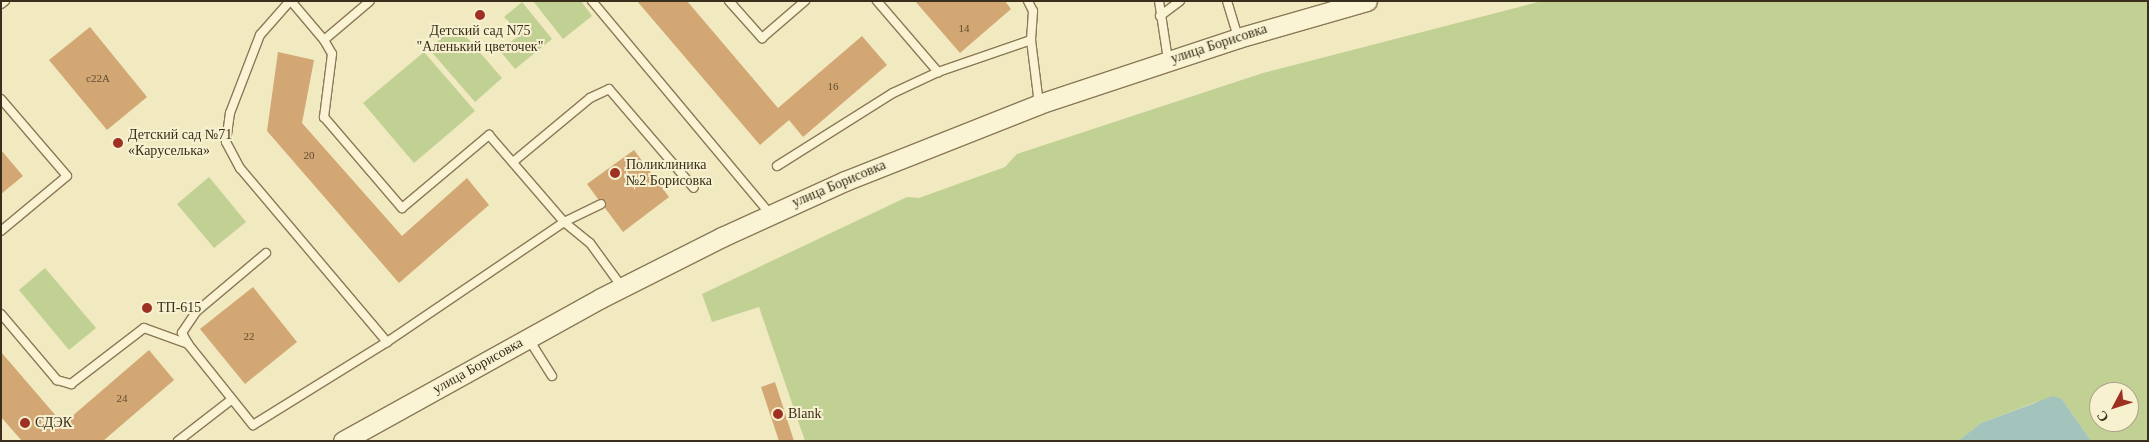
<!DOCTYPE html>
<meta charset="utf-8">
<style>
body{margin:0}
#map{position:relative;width:2149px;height:442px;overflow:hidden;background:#f1e9c0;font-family:Georgia,serif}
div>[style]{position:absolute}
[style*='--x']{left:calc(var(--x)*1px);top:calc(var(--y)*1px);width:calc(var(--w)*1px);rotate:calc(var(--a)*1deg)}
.green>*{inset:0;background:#c1d093}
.water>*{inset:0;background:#a3c3bd}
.building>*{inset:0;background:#d2a773}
.roads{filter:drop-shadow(1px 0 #8b7957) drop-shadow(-1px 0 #8b7957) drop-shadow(0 1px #8b7957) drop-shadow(0 -1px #8b7957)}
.service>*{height:8px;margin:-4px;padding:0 4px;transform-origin:4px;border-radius:4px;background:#fbf4d4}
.tertiary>*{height:19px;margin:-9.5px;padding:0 9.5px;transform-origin:9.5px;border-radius:9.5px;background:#fbf4d4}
.dots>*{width:14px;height:14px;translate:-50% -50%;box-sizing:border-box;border:2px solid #f8f1d0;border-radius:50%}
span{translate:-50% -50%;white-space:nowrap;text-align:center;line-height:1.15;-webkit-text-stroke:4px #f8f1d0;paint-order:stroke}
.number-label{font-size:11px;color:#604c32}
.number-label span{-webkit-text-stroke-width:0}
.poi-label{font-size:14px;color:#3a2e1c}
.left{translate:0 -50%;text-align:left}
.street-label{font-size:14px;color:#3a2e1c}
.frame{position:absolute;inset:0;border:2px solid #3a2e1c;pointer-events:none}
.north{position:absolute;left:2089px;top:382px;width:50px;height:50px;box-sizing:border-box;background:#f8f1d0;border:1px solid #aca388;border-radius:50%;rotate:230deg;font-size:14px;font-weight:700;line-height:20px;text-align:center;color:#3a2e1c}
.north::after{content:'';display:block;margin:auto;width:18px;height:22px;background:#9e3122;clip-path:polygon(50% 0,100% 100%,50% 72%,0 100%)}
</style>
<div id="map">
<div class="green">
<div style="clip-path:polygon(533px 1px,581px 1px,592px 16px,563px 39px)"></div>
<div style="clip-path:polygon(evenodd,1542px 1px,2148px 1px,2148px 441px,2091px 441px,2062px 399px,2036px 402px,1981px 423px,1958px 441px,805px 441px,759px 307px,712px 322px,702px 294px,907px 197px,919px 198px,1005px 167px,1017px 154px,1263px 73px,1542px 1px,2099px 392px,2129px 392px,2129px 422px,2099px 422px,2099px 392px)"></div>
<div style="clip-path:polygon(522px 2px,552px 39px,515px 69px,500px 51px,519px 35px,504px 17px)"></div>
<div style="clip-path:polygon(456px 25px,502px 78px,475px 102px,429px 49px)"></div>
<div style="clip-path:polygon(424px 52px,475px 111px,414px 163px,363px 103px)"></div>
<div style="clip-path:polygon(209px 177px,246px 222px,214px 248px,177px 204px)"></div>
<div style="clip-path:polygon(45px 268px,96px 328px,69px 350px,19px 290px)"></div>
</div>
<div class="water">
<div style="clip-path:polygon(2053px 396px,2062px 399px,2091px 441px,1958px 441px,1981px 423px)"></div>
</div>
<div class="building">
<div style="clip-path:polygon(637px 1px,687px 1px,778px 108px,862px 36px,887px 65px,803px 137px,789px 120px,760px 145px)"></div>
<div style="clip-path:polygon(915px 1px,1005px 1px,1011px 9px,960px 53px)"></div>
<div style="clip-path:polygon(90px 27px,147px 97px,107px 130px,49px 60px)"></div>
<div style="clip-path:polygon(278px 52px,314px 60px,302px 123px,402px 236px,467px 178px,489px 205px,399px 283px,267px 131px)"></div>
<div style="clip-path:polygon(1px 150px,23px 176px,1px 194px)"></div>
<div style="clip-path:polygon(634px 150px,669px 197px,623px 232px,605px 208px,606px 201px,598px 199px,587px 184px)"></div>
<div style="clip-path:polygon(253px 287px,297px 342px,245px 384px,200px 329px)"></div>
<div style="clip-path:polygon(149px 350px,174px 380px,103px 441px,22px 441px,1px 417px,1px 352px,63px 424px)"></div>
<div style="clip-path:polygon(775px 382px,794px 441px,779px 441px,761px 387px)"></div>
</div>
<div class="roads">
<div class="service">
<div style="--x:290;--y:1;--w:45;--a:131.4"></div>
<div style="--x:260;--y:35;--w:84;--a:111"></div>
<div style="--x:230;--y:113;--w:29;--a:98"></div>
<div style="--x:226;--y:142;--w:30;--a:62"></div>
<div style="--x:240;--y:168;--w:228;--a:49.8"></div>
<div style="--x:387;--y:342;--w:214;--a:-34.1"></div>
<div style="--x:564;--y:222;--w:41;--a:-25.9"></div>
<div style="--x:291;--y:1;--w:51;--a:49.8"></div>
<div style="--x:324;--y:40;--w:16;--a:60"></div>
<div style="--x:332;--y:54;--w:64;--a:97.2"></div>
<div style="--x:324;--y:117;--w:120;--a:49.4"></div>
<div style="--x:402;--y:208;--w:114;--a:-40"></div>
<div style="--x:489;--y:135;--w:115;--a:49.2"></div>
<div style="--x:564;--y:222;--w:33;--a:39"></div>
<div style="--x:590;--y:243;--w:54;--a:54"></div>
<div style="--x:592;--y:1;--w:278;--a:50.1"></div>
<div style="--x:729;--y:1;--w:50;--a:48.3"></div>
<div style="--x:762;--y:38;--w:57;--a:-40.7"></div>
<div style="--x:877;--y:1;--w:94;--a:49.3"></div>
<div style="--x:1159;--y:1;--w:60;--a:81.3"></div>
<div style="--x:1227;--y:1;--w:39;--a:73"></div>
<div style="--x:1;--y:4;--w:5;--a:-37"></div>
<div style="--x:1160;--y:16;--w:25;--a:-37"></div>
<div style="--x:324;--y:40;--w:60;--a:-40.3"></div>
<div style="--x:1031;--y:40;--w:64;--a:82.9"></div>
<div style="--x:1;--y:99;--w:101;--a:49.4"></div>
<div style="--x:67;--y:176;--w:86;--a:140.2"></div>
<div style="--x:513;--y:162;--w:100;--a:-39.7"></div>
<div style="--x:590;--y:98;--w:21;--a:-25"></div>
<div style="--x:609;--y:89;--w:130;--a:49.4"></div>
<div style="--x:777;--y:166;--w:137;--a:-32.2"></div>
<div style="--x:893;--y:93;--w:50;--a:-25"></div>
<div style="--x:938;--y:72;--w:98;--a:-19"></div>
<div style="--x:1031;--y:40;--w:29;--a:-86"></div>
<div style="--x:1033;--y:11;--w:11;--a:-117"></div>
<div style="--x:266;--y:253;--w:92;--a:139.9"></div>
<div style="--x:196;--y:312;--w:25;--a:124"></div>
<div style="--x:182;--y:333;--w:13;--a:61"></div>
<div style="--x:188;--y:344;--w:104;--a:51.3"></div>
<div style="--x:253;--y:425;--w:158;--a:-31.8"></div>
<div style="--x:1;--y:314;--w:87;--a:49.7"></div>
<div style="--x:57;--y:380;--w:15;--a:16"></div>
<div style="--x:71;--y:384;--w:92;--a:-37.5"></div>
<div style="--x:144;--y:328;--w:47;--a:20"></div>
<div style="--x:528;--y:338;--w:45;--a:57.7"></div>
<div style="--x:178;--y:441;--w:67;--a:-37.7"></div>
</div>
<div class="tertiary">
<div style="--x:343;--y:441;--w:295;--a:-29"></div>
<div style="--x:601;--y:298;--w:136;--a:-26.8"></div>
<div style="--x:722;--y:237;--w:135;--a:-24.5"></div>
<div style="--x:845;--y:181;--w:209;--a:-21.6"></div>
<div style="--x:1039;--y:104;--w:210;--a:-18.3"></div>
<div style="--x:1238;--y:38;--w:134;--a:-16"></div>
</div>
</div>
<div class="dots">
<div style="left:480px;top:15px;background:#9e3122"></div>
<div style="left:118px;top:143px;background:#9e3122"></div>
<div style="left:615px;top:173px;background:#9e3122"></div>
<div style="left:147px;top:308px;background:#9e3122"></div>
<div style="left:778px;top:414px;background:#9e3122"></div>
<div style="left:25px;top:423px;background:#9e3122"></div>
</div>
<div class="number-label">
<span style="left:964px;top:28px">14</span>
<span style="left:98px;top:78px">с22А</span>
<span style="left:833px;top:86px">16</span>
<span style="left:309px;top:155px">20</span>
<span style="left:249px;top:336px">22</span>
<span style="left:122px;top:398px">24</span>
</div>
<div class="poi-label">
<span style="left:480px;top:39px">Детский сад N75<br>"Аленький цветочек"</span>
<span class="left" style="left:128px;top:143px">Детский сад №71<br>«Каруселька»</span>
<span class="left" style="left:626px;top:173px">Поликлиника<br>№2 Борисовка</span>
<span class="left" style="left:157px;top:308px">ТП-615</span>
<span class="left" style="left:788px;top:414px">Blank</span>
<span class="left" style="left:35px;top:423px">СДЭК</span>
</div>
<div class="street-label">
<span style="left:1219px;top:44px;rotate:-18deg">улица Борисовка</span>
<span style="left:839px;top:184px;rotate:-23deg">улица Борисовка</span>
<span style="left:478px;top:366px;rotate:-29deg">улица Борисовка</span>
</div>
<div class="frame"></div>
<div class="north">С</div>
</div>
